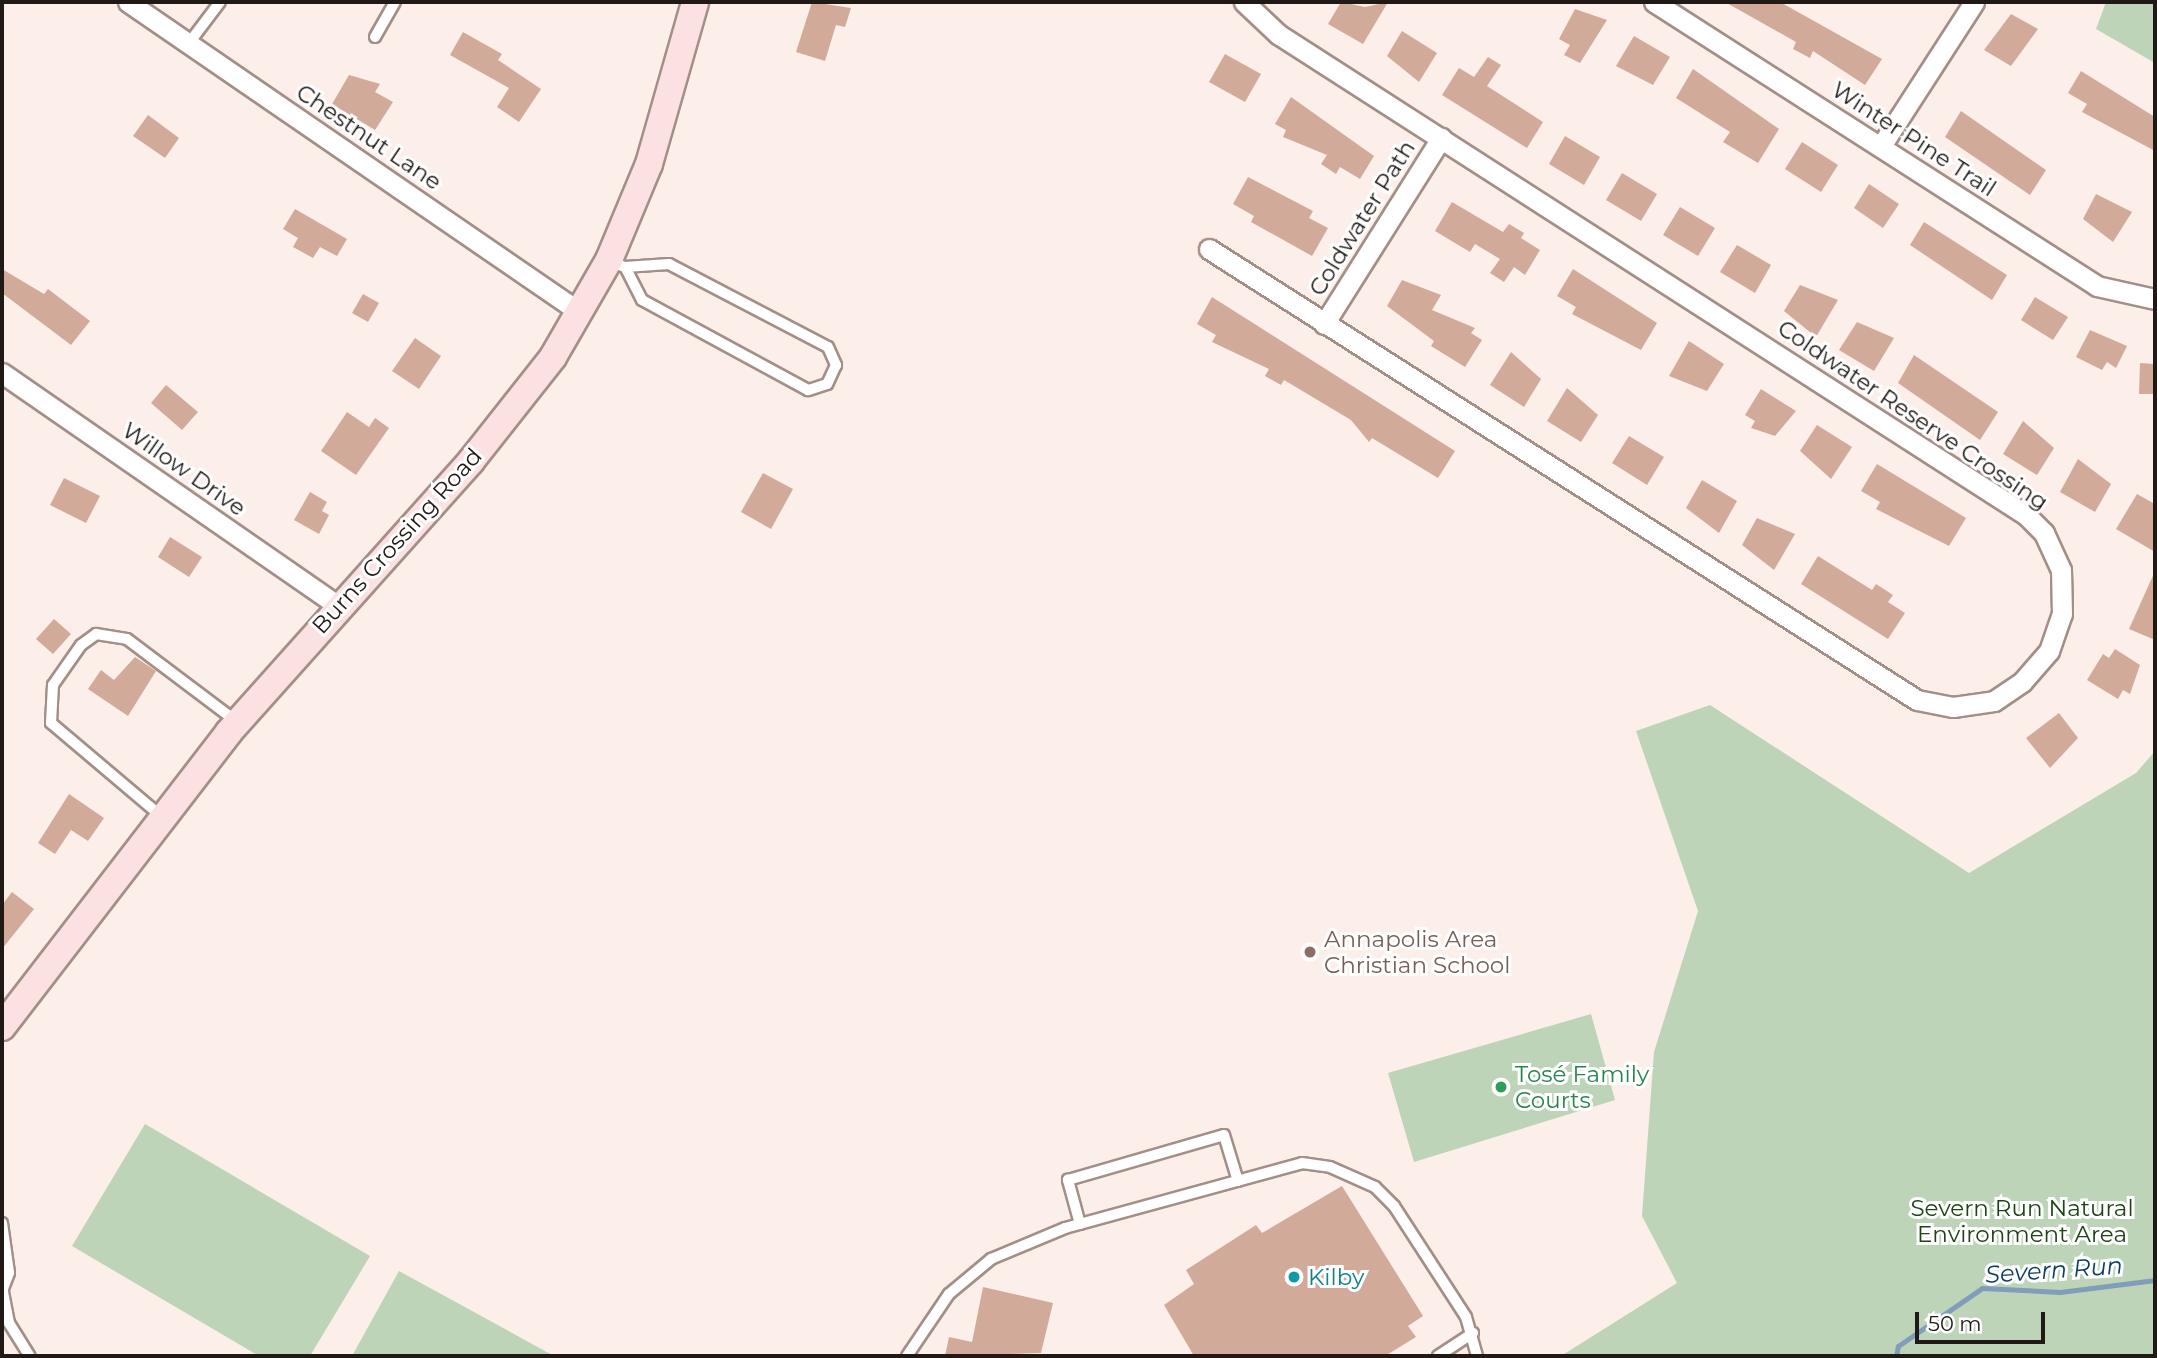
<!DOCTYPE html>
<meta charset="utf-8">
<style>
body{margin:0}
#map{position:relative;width:2157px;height:1358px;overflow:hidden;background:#fceee9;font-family:Montserrat,sans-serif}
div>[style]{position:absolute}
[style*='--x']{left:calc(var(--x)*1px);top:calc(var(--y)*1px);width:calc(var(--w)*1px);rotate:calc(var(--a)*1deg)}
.green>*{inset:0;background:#bdd4b8}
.stream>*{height:5px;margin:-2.5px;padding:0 2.5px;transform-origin:2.5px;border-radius:2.5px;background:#819dba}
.building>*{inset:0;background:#d2aa9a}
.roads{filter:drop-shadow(2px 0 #a48f87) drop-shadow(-2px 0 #a48f87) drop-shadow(0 2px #a48f87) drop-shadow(0 -2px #a48f87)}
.lane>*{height:10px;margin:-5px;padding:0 5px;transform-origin:5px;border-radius:5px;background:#fff}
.street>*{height:19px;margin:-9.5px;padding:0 9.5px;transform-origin:9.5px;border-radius:9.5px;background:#fff}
.secondary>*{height:26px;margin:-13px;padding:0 13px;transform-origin:13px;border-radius:13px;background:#fce1e2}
.dots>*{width:19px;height:19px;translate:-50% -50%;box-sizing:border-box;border:4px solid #fff;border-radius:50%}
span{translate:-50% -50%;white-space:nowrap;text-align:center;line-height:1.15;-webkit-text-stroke:6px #fff;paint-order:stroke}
.street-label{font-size:23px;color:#201916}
.education-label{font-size:23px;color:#785e54}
.left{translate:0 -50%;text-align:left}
.leisure-label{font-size:23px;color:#27864d}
.park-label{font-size:23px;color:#1f4317}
.culture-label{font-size:23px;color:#0d838f}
.water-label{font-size:24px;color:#103d64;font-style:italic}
.frame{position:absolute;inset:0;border:4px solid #201916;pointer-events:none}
.scale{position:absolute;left:1915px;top:1312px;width:130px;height:32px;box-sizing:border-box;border:4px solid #201916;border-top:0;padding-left:9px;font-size:21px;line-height:24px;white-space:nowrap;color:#201916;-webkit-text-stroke:5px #fff;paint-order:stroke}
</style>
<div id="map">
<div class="green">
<div style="clip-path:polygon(2106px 2px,2155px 2px,2155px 63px,2096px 29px)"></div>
<div style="clip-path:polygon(1710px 705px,1969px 873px,2136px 773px,2155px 751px,2155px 1356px,1561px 1356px,1677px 1283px,1642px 1216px,1654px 1052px,1698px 911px,1636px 731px)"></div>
<div style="clip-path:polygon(1591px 1014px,1615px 1100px,1414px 1162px,1388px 1073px)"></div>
<div style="clip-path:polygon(145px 1124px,370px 1256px,310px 1356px,259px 1356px,72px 1246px)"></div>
<div style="clip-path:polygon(399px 1271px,554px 1356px,352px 1356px)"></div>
</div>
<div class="stream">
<div style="--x:1896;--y:1356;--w:10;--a:-79"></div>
<div style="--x:1898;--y:1346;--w:102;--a:-34.6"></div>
<div style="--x:1982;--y:1288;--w:78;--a:2.9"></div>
<div style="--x:2060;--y:1292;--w:96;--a:-7.2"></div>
</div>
<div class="building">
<div style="clip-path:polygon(812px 2px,851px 8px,845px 27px,836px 25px,825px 61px,796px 52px)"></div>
<div style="clip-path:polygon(1341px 2px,1365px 7px,1388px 2px,1363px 44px,1328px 24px)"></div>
<div style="clip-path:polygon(1725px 2px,1780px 2px,1882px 59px,1865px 85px,1813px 51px,1810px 58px,1793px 49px,1796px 42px)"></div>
<div style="clip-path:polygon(1575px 9px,1607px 20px,1580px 63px,1564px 55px,1570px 45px,1559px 39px)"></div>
<div style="clip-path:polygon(2011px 14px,2038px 29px,2011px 66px,1984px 50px)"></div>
<div style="clip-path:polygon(1402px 31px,1437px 53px,1419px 82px,1387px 56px)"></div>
<div style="clip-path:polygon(463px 32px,502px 54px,498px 60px,541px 89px,519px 122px,497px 107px,509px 88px,450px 55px)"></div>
<div style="clip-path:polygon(1634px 36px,1670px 57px,1653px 85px,1616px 66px)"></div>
<div style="clip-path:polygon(1225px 54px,1261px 74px,1245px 102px,1209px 82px)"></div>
<div style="clip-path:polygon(1488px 57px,1501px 65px,1487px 86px,1543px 122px,1527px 148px,1442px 95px,1459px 68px,1474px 77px)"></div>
<div style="clip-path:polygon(1693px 69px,1779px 129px,1758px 163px,1723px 142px,1730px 132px,1676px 98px)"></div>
<div style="clip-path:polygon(2081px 71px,2155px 117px,2155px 151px,2082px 112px,2087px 104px,2068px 93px)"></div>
<div style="clip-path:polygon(349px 75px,380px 84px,375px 92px,393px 102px,375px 130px,332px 104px)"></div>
<div style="clip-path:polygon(1291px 97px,1374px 156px,1360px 179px,1340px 167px,1336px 174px,1321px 164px,1327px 155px,1283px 137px,1286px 130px,1275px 124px)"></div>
<div style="clip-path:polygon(1961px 111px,2046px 170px,2030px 195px,1945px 137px)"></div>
<div style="clip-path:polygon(148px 115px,179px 138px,165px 158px,133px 136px)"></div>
<div style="clip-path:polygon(1565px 136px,1600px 157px,1584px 185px,1549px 164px)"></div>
<div style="clip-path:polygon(1802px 142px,1838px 165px,1821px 192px,1785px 169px)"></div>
<div style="clip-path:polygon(1622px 173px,1657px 194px,1641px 221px,1606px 200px)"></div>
<div style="clip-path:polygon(1248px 177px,1313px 211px,1309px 218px,1328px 228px,1312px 256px,1251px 222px,1254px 216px,1233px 204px)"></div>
<div style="clip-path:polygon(1869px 184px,1899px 204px,1883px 228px,1854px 208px)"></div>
<div style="clip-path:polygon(2096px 194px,2132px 212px,2113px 242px,2083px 219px)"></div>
<div style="clip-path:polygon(1452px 202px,1503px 232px,1509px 224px,1524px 233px,1521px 238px,1540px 250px,1525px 275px,1514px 267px,1504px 282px,1490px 273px,1500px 259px,1475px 244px,1470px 252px,1435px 231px)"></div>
<div style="clip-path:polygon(1680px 207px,1715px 228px,1698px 256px,1663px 235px)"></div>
<div style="clip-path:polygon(295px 209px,347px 239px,337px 256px,320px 247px,313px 258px,293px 247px,298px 238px,283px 229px)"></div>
<div style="clip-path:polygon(1924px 222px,2007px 275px,1992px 300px,1910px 245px)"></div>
<div style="clip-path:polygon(1737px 245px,1771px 265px,1755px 293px,1720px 272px)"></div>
<div style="clip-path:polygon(2px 269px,44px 294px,48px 289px,90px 321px,71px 345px,2px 293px)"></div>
<div style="clip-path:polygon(1573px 269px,1657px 323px,1641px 350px,1572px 314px,1576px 307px,1557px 296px)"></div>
<div style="clip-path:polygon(1402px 280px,1441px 295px,1432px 310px,1475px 328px,1471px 333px,1482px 340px,1465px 367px,1431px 346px,1434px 341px,1387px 306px)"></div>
<div style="clip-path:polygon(1800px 285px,1838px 300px,1816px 337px,1784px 311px)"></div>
<div style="clip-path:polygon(363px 294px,379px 303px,368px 322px,352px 313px)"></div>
<div style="clip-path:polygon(1212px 297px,1455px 451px,1438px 478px,1372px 438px,1369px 442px,1351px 420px,1284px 380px,1281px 385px,1265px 376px,1269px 369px,1212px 342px,1216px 335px,1197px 324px)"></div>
<div style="clip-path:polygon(2035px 297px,2068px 317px,2053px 340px,2021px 320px)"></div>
<div style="clip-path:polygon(1857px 322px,1894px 338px,1874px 371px,1839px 350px)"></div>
<div style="clip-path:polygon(2090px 330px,2127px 346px,2116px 368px,2107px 362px,2102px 370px,2076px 357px)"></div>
<div style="clip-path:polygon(415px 338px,441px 356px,419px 389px,392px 371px)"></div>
<div style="clip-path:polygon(1689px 341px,1724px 364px,1707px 391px,1669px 376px)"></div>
<div style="clip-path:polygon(1511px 352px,1541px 379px,1524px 407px,1490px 385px)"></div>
<div style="clip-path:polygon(1914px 355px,1998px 412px,1980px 440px,1898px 383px)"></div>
<div style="clip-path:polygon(2140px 363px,2155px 364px,2155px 394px,2139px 394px)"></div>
<div style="clip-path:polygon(166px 385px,198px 412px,182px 430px,151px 403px)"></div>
<div style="clip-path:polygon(1567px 388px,1598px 415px,1581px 442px,1547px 421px)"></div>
<div style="clip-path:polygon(1761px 389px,1796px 411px,1775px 436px,1751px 428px,1755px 421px,1745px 415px)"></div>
<div style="clip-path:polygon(347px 412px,369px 427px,375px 418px,389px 428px,356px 475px,321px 451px)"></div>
<div style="clip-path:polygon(2023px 421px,2054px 448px,2037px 475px,2003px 454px)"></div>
<div style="clip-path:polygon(1817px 425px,1852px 447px,1831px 479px,1800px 451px)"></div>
<div style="clip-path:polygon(1629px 436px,1664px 457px,1647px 485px,1612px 463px)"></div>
<div style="clip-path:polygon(2078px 459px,2111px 484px,2095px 512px,2060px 492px)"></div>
<div style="clip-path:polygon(1877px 464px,1966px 518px,1949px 546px,1876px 509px,1880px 502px,1861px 491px)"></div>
<div style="clip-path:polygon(763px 473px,793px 489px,771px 529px,741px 512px)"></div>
<div style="clip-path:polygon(64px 478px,100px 496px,86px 523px,50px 505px)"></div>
<div style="clip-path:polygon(1702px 480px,1737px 501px,1719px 533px,1686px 508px)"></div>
<div style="clip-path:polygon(310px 492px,327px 502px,322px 511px,329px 515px,319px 534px,294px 520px)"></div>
<div style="clip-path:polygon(2137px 494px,2153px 503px,2155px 552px,2116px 529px)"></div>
<div style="clip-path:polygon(1757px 518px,1795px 534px,1774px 570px,1742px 545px)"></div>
<div style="clip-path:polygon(170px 537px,202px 557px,189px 577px,158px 557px)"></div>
<div style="clip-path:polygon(1818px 556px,1872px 590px,1876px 584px,1893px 595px,1888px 602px,1905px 613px,1888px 639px,1801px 584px)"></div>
<div style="clip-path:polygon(2155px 571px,2155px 640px,2129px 629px)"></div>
<div style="clip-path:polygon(54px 619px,71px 634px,53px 654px,36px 639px)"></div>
<div style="clip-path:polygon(2115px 649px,2140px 665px,2130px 694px,2123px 690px,2118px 699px,2087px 680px,2103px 654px,2109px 658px)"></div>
<div style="clip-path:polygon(135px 657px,156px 671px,128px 716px,88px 689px,101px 670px,114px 680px)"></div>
<div style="clip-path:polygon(2059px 713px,2078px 738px,2050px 768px,2026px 738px)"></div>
<div style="clip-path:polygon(69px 794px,104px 818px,88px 841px,71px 830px,55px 854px,38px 843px)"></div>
<div style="clip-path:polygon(12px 892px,34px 909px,2px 949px,2px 905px)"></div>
<div style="clip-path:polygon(1342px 1186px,1423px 1316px,1408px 1326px,1416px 1337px,1385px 1356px,1194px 1356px,1164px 1305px,1194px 1284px,1186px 1270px,1256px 1225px,1262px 1233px)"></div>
<div style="clip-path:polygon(983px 1287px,1053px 1303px,1041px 1353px,945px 1356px,949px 1337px,972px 1342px)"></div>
</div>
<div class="roads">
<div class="lane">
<div style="--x:375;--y:37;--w:40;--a:-60.3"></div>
<div style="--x:189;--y:43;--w:51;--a:-52.9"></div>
<div style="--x:609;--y:261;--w:17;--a:21"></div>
<div style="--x:625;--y:267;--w:44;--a:-3.9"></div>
<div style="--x:669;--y:264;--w:179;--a:27.6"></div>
<div style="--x:828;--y:347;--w:20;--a:66"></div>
<div style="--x:836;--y:365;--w:21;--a:115"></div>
<div style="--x:827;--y:384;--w:20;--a:162"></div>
<div style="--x:808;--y:390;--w:189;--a:-151.5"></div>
<div style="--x:642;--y:300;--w:37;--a:-117"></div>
<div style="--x:161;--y:816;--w:144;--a:-139.8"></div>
<div style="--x:51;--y:723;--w:38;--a:-87"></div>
<div style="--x:53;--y:685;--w:49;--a:-55"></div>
<div style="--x:81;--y:645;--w:19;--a:-36"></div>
<div style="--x:96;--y:634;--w:31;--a:9"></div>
<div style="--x:127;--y:639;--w:138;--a:37"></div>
<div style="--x:2;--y:1223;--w:50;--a:82"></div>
<div style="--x:9;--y:1273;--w:17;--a:111"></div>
<div style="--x:1080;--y:1224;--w:46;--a:-105.3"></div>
<div style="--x:1068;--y:1180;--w:162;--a:-16.1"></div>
<div style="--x:1224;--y:1135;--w:48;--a:73.1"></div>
<div style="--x:2;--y:1287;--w:37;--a:79"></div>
<div style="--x:9;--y:1323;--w:39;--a:58"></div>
<div style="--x:907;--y:1356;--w:75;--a:-55.9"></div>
<div style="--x:949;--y:1294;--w:55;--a:-39.8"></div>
<div style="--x:991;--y:1259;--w:80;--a:-22.7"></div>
<div style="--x:1065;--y:1228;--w:246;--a:-15.3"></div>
<div style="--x:1302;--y:1163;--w:28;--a:8"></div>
<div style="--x:1330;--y:1167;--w:49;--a:24"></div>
<div style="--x:1375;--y:1187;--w:27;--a:45"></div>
<div style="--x:1394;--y:1206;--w:132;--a:57"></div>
<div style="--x:1466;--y:1317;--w:41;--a:74.2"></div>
<div style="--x:1438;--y:1356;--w:42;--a:-33.3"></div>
</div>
<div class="street">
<div style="--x:128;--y:2;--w:549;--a:34.47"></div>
<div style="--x:1654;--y:2;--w:526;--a:32.66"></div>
<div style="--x:2097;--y:286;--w:59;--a:12.6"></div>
<div style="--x:1881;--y:146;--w:171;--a:-57.1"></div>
<div style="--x:1209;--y:249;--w:839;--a:32.5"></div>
<div style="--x:1917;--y:700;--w:37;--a:11"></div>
<div style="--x:1953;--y:707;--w:41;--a:-8.3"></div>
<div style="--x:1994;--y:701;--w:34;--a:-34"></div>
<div style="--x:2022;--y:682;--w:41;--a:-48.9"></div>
<div style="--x:2049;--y:651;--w:39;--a:-71"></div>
<div style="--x:2062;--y:614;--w:44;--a:-91.3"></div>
<div style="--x:2061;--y:570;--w:41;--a:-114.7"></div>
<div style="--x:2044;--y:533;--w:25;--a:-135"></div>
<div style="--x:2026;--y:515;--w:889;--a:-147.26"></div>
<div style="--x:1278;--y:34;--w:47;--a:-136.7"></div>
<div style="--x:1324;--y:324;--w:220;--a:-57.8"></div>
<div style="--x:2;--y:373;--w:409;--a:34.7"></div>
</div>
<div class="secondary">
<div style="--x:2;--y:1027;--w:372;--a:-52.4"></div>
<div style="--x:229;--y:732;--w:363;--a:-48.2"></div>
<div style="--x:471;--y:461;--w:132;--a:-51.7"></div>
<div style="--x:553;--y:357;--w:112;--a:-60"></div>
<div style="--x:609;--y:260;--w:104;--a:-67.4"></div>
<div style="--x:649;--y:164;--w:168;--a:-74.1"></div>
</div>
</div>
<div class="dots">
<div style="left:1310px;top:952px;background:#8d6e63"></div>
<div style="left:1501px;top:1087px;background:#2e9e5b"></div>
<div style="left:1294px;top:1277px;background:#0f9aa8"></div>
</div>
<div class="street-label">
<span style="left:369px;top:137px;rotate:34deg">Chestnut Lane</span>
<span style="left:1914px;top:139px;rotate:33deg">Winter Pine Trail</span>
<span style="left:1362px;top:218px;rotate:-58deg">Coldwater Path</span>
<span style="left:1913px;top:415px;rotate:34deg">Coldwater Reserve Crossing</span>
<span style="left:184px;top:469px;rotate:35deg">Willow Drive</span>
<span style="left:397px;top:541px;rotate:-48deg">Burns Crossing Road</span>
</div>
<div class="education-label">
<span class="left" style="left:1324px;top:952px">Annapolis Area<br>Christian School</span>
</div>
<div class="leisure-label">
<span class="left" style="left:1515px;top:1087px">Tosé Family<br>Courts</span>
</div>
<div class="park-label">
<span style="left:2022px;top:1221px">Severn Run Natural<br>Environment Area</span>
</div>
<div class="culture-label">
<span class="left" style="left:1308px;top:1277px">Kilby</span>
</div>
<div class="water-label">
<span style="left:2054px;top:1270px;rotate:-4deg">Severn Run</span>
</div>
<div class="frame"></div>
<div class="scale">50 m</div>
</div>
